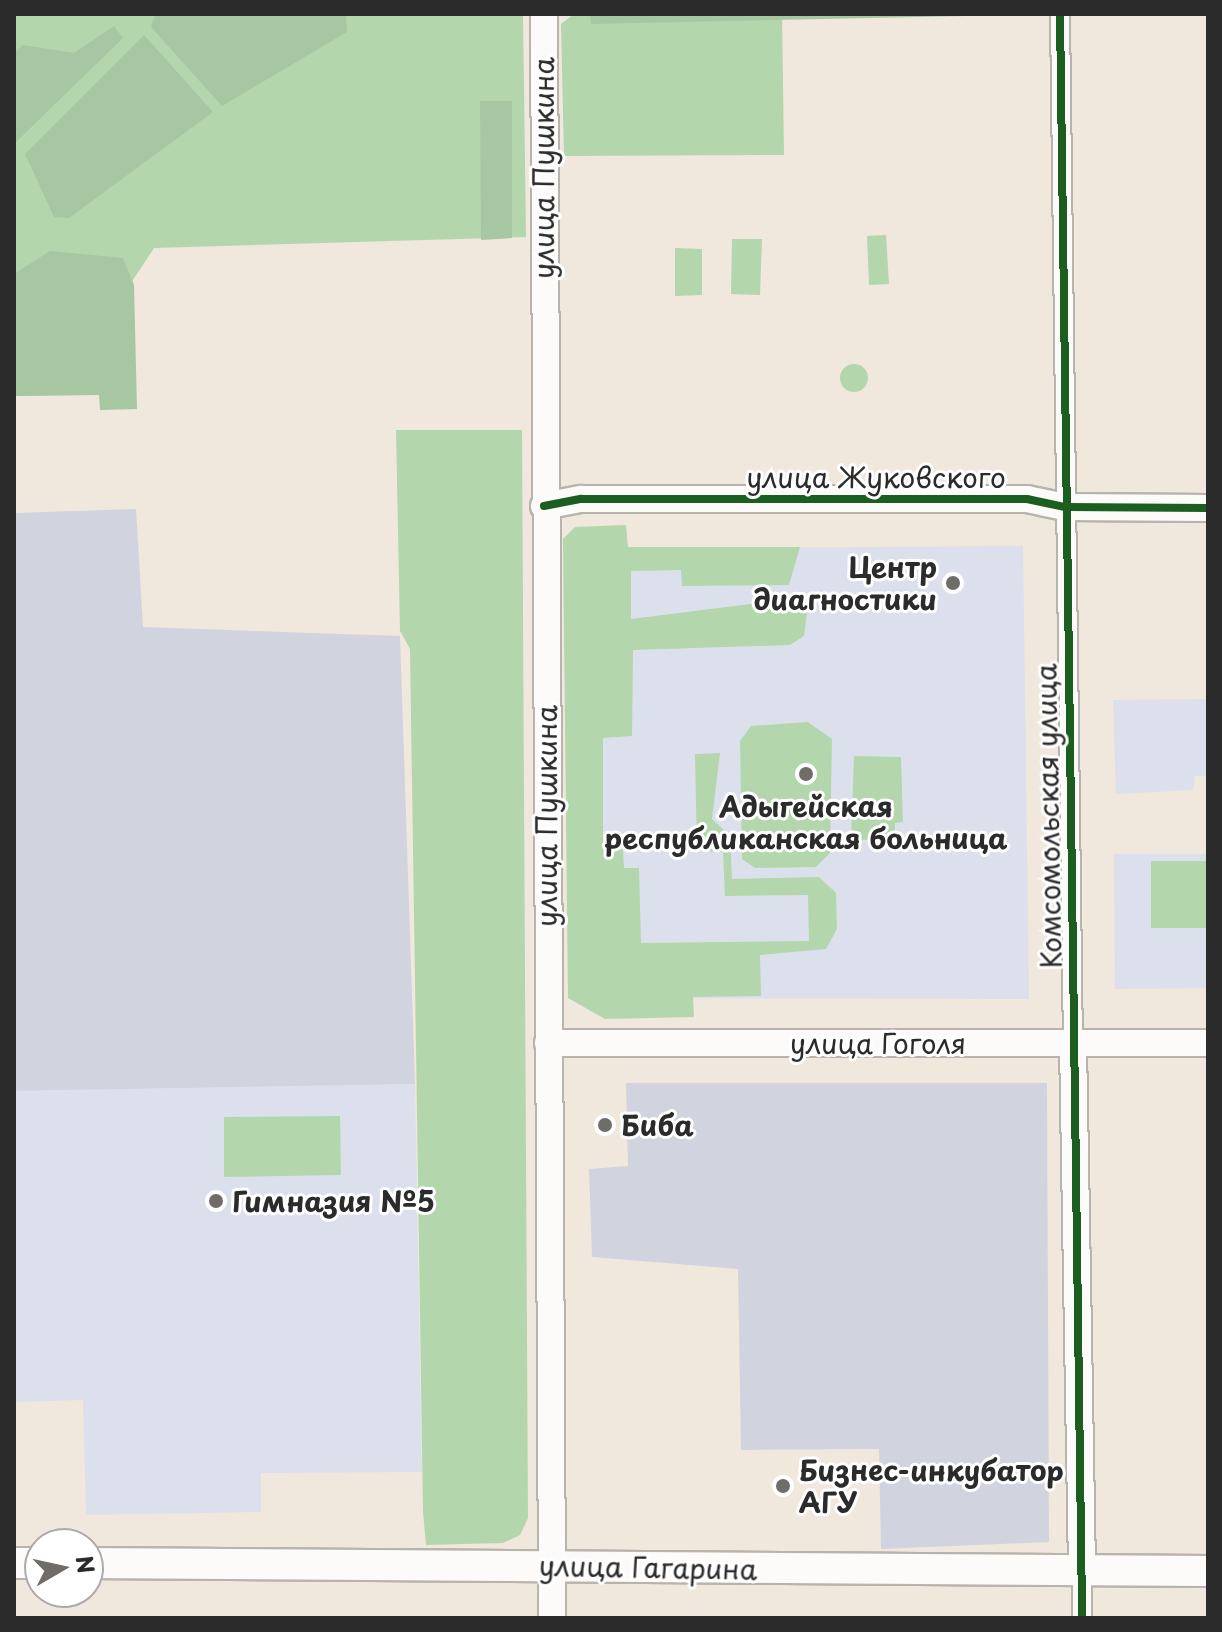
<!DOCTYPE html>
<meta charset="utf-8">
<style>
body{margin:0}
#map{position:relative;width:1222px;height:1632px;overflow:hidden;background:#f0e7dd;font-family:"Playpen Sans",sans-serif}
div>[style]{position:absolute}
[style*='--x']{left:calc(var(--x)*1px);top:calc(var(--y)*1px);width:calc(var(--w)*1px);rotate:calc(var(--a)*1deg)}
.built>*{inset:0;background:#dce0ec}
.industrial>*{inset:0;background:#d1d4de}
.green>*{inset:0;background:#b4d6ac}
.round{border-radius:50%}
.forest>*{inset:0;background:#a6c7a2}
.roads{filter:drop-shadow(2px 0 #b9b3ad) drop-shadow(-2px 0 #b9b3ad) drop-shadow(0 2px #b9b3ad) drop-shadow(0 -2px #b9b3ad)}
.street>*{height:18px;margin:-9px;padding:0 9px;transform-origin:9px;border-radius:9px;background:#fdfbfa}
.secondary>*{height:26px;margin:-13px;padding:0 13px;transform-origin:13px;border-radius:13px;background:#fdfbfa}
.primary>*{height:30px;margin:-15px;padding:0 15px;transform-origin:15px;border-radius:15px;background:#fdfbfa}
.cycleway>*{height:8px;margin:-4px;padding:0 4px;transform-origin:4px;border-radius:4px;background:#1b5e20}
.dots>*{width:22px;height:22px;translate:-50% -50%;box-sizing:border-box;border:4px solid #fff;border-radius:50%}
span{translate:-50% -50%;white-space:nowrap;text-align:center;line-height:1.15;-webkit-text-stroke:6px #fff;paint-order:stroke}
.street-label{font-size:28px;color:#2b2b2b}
.poi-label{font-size:28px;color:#2b2b2b;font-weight:700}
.right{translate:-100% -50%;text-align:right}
.left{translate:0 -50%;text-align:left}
.frame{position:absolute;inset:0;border:16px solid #2b2b2b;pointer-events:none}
.north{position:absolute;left:24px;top:1528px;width:80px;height:80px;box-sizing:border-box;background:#fff;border:2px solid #aaa;border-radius:50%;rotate:81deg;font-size:22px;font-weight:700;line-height:32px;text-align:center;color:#2b2b2b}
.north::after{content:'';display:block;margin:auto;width:28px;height:36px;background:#706d69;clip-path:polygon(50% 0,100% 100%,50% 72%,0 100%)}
</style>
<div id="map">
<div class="built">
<div style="clip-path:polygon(1023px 546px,1029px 999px,592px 998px,580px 549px)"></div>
<div style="clip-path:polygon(1208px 699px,1208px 776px,1195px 776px,1193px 790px,1116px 794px,1113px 700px)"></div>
<div style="clip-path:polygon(1114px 854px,1208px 854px,1208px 988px,1115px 989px)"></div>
<div style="clip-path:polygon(415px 1084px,422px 1472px,261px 1473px,261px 1512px,86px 1515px,83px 1400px,14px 1402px,14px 1091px)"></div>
</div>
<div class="industrial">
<div style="clip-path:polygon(136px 509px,143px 627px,400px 636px,415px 1084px,14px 1091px,14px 513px)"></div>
<div style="clip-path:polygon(626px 1083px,1047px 1083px,1049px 1542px,881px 1549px,879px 1449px,741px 1450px,738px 1269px,592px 1257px,589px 1169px,628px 1166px)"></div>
</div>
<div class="green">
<div style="clip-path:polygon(14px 14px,523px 14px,526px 237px,154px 248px,129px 286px,133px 394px,14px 396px)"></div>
<div style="clip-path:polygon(574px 14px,782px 14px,784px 155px,564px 156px,561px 24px)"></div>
<div style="clip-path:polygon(886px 235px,889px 284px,869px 285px,867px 236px)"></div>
<div style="clip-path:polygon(732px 239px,762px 239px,760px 295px,731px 294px)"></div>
<div style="clip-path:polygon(675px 248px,702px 249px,702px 295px,675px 296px)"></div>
<div class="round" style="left:840px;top:364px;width:28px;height:28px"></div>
<div style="clip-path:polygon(396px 430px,522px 430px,528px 1518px,520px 1535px,503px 1543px,426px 1545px,423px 1512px,410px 649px,400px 631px)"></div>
<div style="clip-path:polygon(626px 525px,628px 547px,800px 547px,789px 585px,682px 586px,681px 570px,631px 571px,631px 619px,790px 599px,807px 614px,804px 636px,790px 645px,633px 650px,632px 736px,603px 738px,603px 850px,623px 849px,624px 868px,639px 868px,641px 943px,809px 941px,808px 895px,725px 896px,723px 852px,697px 851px,695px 754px,720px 753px,712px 819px,730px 836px,732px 879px,819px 877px,836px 893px,837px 929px,826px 949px,760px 955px,761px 996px,693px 997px,694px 1017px,605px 1019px,568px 998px,563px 539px,575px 527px)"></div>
<div style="clip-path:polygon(808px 722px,832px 739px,830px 853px,816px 867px,755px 868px,742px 859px,740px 741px,751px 726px)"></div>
<div style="clip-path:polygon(854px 756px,901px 757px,903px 822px,895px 823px,895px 842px,851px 839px)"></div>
<div style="clip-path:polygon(1151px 861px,1208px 861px,1208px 928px,1151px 928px)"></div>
<div style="clip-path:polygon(340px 1116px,341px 1175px,224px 1177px,224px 1117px)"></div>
</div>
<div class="forest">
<div style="clip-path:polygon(346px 14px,347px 32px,222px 106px,151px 27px,155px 15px)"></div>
<div style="clip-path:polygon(590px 14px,1014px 14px,1014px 15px,591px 24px)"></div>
<div style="clip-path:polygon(114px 26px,123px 38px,14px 144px,14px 53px,23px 45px,74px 53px)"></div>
<div style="clip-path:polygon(144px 35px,213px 112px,69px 218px,54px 217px,25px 154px)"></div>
<div style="clip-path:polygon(480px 101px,512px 101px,512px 238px,481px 240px)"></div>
<div style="clip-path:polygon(50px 251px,123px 258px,134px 285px,137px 409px,100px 410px,99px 395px,14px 396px,14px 274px)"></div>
</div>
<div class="roads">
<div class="street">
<div style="--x:1060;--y:14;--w:1029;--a:89.28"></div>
<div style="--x:1082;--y:1571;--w:47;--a:90"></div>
</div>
<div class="secondary">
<div style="--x:544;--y:14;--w:1604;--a:89.71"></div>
<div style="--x:544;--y:506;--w:38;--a:-11"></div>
<div style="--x:581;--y:499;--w:446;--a:0"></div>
<div style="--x:1027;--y:499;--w:40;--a:12"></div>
<div style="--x:1066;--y:507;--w:142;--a:0.4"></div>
<div style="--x:548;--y:1043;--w:660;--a:0"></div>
<div style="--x:1073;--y:1043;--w:528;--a:89.02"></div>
</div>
<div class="primary">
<div style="--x:14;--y:1563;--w:26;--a:0"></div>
<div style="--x:88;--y:1563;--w:1120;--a:0.41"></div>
</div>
</div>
<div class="cycleway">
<div style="--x:1060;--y:14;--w:1604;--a:89.21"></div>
<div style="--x:544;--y:506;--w:38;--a:-11"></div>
<div style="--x:581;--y:499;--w:446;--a:0"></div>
<div style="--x:1027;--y:499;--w:40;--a:12"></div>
<div style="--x:1066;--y:507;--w:142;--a:0.4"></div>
</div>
<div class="dots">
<div style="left:953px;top:583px;background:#706d69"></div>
<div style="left:806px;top:774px;background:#706d69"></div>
<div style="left:605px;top:1125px;background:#706d69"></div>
<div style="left:216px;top:1201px;background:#706d69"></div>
<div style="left:783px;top:1486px;background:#706d69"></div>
</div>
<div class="street-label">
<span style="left:543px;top:168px;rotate:-90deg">улица Пушкина</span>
<span style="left:876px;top:477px">улица Жуковского</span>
<span style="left:546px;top:816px;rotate:-90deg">улица Пушкина</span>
<span style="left:1048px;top:816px;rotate:-91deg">Комсомольская улица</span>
<span style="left:878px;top:1043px">улица Гоголя</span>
<span style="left:648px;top:1567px;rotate:1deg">улица Гагарина</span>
</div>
<div class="poi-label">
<span class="right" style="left:937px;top:583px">Центр<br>диагностики</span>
<span style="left:806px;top:822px">Адыгейская<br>республиканская больница</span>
<span class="left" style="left:621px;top:1125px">Биба</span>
<span class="left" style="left:232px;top:1201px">Гимназия №5</span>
<span class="left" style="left:799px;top:1486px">Бизнес-инкубатор<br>АГУ</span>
</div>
<div class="frame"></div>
<div class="north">N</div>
</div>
